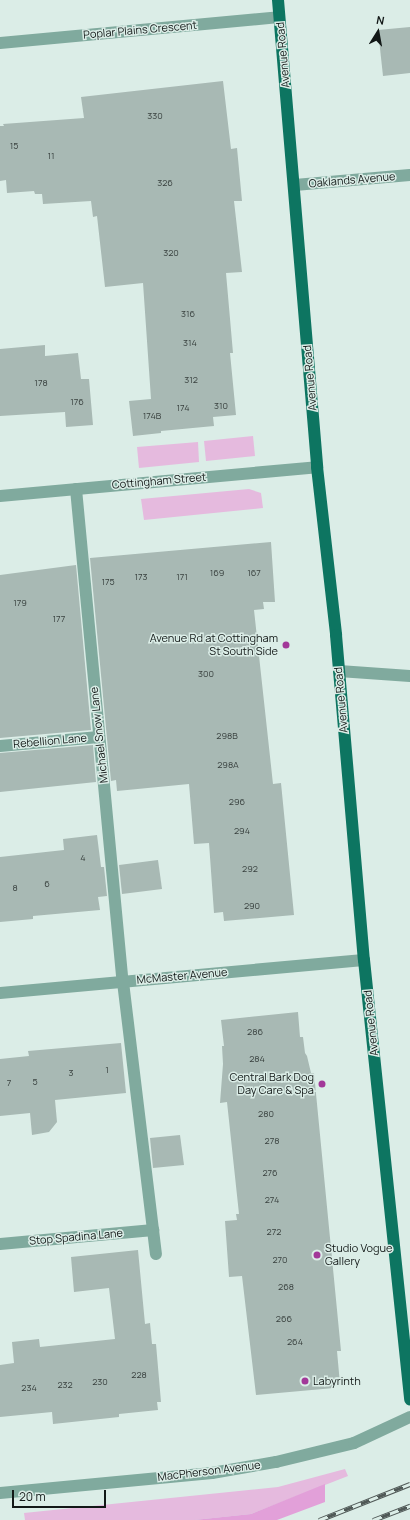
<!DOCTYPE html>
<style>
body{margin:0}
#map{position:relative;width:410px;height:1520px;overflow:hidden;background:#dbede7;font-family:Manrope,sans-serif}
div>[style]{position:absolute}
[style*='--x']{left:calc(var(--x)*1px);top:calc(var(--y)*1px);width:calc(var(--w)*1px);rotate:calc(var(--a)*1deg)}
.green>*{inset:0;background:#e5bade}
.forest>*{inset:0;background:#e2a0d9}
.building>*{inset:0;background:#a8b9b4}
.minor>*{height:12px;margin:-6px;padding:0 6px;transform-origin:6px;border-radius:6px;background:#80aa9e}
.major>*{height:12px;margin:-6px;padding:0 6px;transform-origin:6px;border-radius:6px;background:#0d7561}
.rail>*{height:4.5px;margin-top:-2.25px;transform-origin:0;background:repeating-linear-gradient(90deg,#dbede7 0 9px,#505957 0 18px);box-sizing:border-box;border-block:1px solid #505957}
.dots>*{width:11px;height:11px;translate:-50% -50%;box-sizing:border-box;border:2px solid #dbede7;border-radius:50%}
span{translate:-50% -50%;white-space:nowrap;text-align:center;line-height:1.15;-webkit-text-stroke:3px #dbede7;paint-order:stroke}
.number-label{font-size:9px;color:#38403e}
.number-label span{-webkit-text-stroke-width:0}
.street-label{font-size:11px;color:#121817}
.poi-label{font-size:11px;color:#121817}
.right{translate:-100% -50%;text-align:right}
.left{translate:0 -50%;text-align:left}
.north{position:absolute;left:358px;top:12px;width:40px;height:40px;-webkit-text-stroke:3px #dbede7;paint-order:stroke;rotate:11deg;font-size:11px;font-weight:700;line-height:16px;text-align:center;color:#121817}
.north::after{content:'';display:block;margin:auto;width:14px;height:18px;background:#121817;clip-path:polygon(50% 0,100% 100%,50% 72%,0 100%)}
.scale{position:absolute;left:12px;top:1490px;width:94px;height:18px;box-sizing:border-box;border:2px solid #121817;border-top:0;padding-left:5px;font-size:12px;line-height:14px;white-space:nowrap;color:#121817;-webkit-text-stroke:3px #dbede7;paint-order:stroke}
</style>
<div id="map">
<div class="green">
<div style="clip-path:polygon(253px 436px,255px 456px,206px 461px,204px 441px)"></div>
<div style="clip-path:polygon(198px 442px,199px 462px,139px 468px,137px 447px)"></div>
<div style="clip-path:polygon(249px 489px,261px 493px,263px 508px,144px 520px,141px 499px)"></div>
<div style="clip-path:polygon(345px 1469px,348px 1476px,251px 1514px,194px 1520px,25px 1520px,24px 1513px,278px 1487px)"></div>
</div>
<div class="forest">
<div style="clip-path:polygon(325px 1484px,325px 1502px,277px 1520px,194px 1520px,251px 1514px)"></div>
</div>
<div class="building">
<div style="clip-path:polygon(410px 27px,410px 73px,383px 76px,378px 30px)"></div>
<div style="clip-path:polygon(223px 81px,231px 149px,237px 148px,242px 201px,234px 201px,242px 272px,226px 273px,233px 353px,230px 353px,236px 415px,213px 417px,214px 426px,161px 431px,161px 433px,133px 436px,129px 401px,151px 399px,143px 283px,105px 287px,97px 216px,93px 217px,91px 201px,43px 204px,42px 194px,35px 194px,34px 191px,7px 193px,6px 180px,0 181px,0 126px,4px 126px,3px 124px,84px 118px,81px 97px)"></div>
<div style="clip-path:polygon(45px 345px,45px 356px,78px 353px,81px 379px,89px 379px,93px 425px,66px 427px,65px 412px,0 416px,0 349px)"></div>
<div style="clip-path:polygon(271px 542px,275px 602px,263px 602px,264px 609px,254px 610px,273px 784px,281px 783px,294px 915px,224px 921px,223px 912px,214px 913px,209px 843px,194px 844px,189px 784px,117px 791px,116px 780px,111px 781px,90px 558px)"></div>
<div style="clip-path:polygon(76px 565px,91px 730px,0 738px,0 575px)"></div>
<div style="clip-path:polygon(93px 745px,96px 782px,0 792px,0 753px)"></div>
<div style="clip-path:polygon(97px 835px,101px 867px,104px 867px,107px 896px,98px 897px,100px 910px,33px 916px,33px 919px,0 922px,0 857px,64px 850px,63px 839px)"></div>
<div style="clip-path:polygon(158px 860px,162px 889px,122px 894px,119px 865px)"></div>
<div style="clip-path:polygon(298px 1012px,300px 1037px,303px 1037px,305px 1053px,307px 1056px,311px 1073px,314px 1073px,341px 1351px,337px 1351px,340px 1384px,334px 1385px,334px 1388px,256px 1395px,242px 1276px,229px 1277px,225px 1221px,237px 1220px,236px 1214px,239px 1214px,227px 1102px,220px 1103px,223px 1064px,222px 1046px,224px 1046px,221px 1020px)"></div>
<div style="clip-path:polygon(121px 1043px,126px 1093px,55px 1100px,57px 1122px,49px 1132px,32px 1135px,30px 1113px,0 1116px,0 1059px,29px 1056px,28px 1051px)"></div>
<div style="clip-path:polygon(180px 1135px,184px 1165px,153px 1168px,150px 1138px)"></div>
<div style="clip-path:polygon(138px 1250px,145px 1324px,150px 1323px,152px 1344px,156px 1344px,161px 1402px,157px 1402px,158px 1410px,119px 1414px,119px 1417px,53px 1424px,52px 1412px,0 1417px,0 1365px,14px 1363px,12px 1342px,39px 1339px,40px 1347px,115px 1339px,109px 1288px,74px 1292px,71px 1257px)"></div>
</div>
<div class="minor">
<div style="--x:0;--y:43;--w:280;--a:-5.3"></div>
<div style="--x:295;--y:185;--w:115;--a:-5"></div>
<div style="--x:76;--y:489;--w:495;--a:84.6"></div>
<div style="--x:123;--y:982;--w:274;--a:83.1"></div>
<div style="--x:0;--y:496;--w:318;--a:-5.2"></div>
<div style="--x:339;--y:671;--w:71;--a:4"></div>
<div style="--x:0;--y:746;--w:99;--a:-5.2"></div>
<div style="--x:0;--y:993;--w:365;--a:-5.2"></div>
<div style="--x:0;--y:1244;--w:154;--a:-5.2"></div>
<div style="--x:0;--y:1493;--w:213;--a:-5.4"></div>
<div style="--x:212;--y:1473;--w:65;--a:-9.8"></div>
<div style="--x:276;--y:1462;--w:80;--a:-13.7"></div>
<div style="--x:354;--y:1443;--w:62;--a:-24.9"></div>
</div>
<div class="major">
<div style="--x:278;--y:0;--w:469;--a:85.2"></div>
<div style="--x:317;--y:467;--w:169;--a:83.5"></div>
<div style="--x:336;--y:635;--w:326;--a:85.1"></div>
<div style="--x:364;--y:960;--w:442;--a:84"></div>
</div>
<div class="rail">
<div style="--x:319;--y:1520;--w:98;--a:-21.6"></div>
<div style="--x:373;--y:1520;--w:40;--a:-21"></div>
</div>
<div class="dots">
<div style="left:286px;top:645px;background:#a23899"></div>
<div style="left:322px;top:1084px;background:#a23899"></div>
<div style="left:317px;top:1255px;background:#a23899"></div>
<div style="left:305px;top:1381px;background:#a23899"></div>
</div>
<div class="number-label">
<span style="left:155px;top:116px">330</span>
<span style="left:14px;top:146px">15</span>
<span style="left:51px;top:156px">11</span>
<span style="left:165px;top:183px">326</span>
<span style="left:171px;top:253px">320</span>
<span style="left:188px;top:314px">316</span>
<span style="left:190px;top:343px">314</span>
<span style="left:191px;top:380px">312</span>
<span style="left:41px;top:383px">178</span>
<span style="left:77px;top:402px">176</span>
<span style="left:221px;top:406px">310</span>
<span style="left:183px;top:408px">174</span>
<span style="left:152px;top:416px">174B</span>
<span style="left:217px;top:573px">169</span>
<span style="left:254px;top:573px">167</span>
<span style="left:141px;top:577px">173</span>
<span style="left:182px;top:577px">171</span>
<span style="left:108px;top:582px">175</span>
<span style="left:20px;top:603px">179</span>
<span style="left:59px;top:619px">177</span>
<span style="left:206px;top:674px">300</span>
<span style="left:227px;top:736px">298B</span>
<span style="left:228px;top:765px">298A</span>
<span style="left:237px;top:802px">296</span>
<span style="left:242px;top:831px">294</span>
<span style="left:83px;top:858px">4</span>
<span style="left:250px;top:869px">292</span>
<span style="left:47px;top:884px">6</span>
<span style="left:15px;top:888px">8</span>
<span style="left:252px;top:906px">290</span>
<span style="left:255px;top:1032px">286</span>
<span style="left:257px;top:1059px">284</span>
<span style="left:107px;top:1070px">1</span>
<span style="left:71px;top:1073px">3</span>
<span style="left:35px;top:1082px">5</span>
<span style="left:9px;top:1083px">7</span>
<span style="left:266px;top:1114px">280</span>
<span style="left:272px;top:1141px">278</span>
<span style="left:270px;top:1173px">276</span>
<span style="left:272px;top:1200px">274</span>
<span style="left:274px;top:1232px">272</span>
<span style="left:280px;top:1260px">270</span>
<span style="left:286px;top:1287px">268</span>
<span style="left:284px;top:1319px">266</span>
<span style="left:295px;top:1342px">264</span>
<span style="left:139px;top:1375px">228</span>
<span style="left:100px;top:1382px">230</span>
<span style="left:65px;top:1385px">232</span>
<span style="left:29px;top:1388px">234</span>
</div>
<div class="street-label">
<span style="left:140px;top:30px;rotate:-5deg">Poplar Plains Crescent</span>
<span style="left:283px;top:55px;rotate:-95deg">Avenue Road</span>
<span style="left:352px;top:180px;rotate:-5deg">Oaklands Avenue</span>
<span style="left:310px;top:378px;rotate:-95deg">Avenue Road</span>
<span style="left:159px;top:481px;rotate:-5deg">Cottingham Street</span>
<span style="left:341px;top:700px;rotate:-95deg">Avenue Road</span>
<span style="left:99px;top:735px;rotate:-96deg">Michael Snow Lane</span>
<span style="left:50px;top:741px;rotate:-5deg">Rebellion Lane</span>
<span style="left:182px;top:976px;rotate:-5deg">McMaster Avenue</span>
<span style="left:371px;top:1023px;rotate:-96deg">Avenue Road</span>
<span style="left:76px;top:1237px;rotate:-5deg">Stop Spadina Lane</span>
<span style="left:209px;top:1471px;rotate:-7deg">MacPherson Avenue</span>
</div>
<div class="poi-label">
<span class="right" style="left:278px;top:645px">Avenue Rd at Cottingham<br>St South Side</span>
<span class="right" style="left:314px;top:1084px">Central Bark Dog<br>Day Care &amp; Spa</span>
<span class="left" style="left:325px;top:1255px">Studio Vogue<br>Gallery</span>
<span class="left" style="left:313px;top:1381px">Labyrinth</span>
</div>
<div class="north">N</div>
<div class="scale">20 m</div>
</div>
